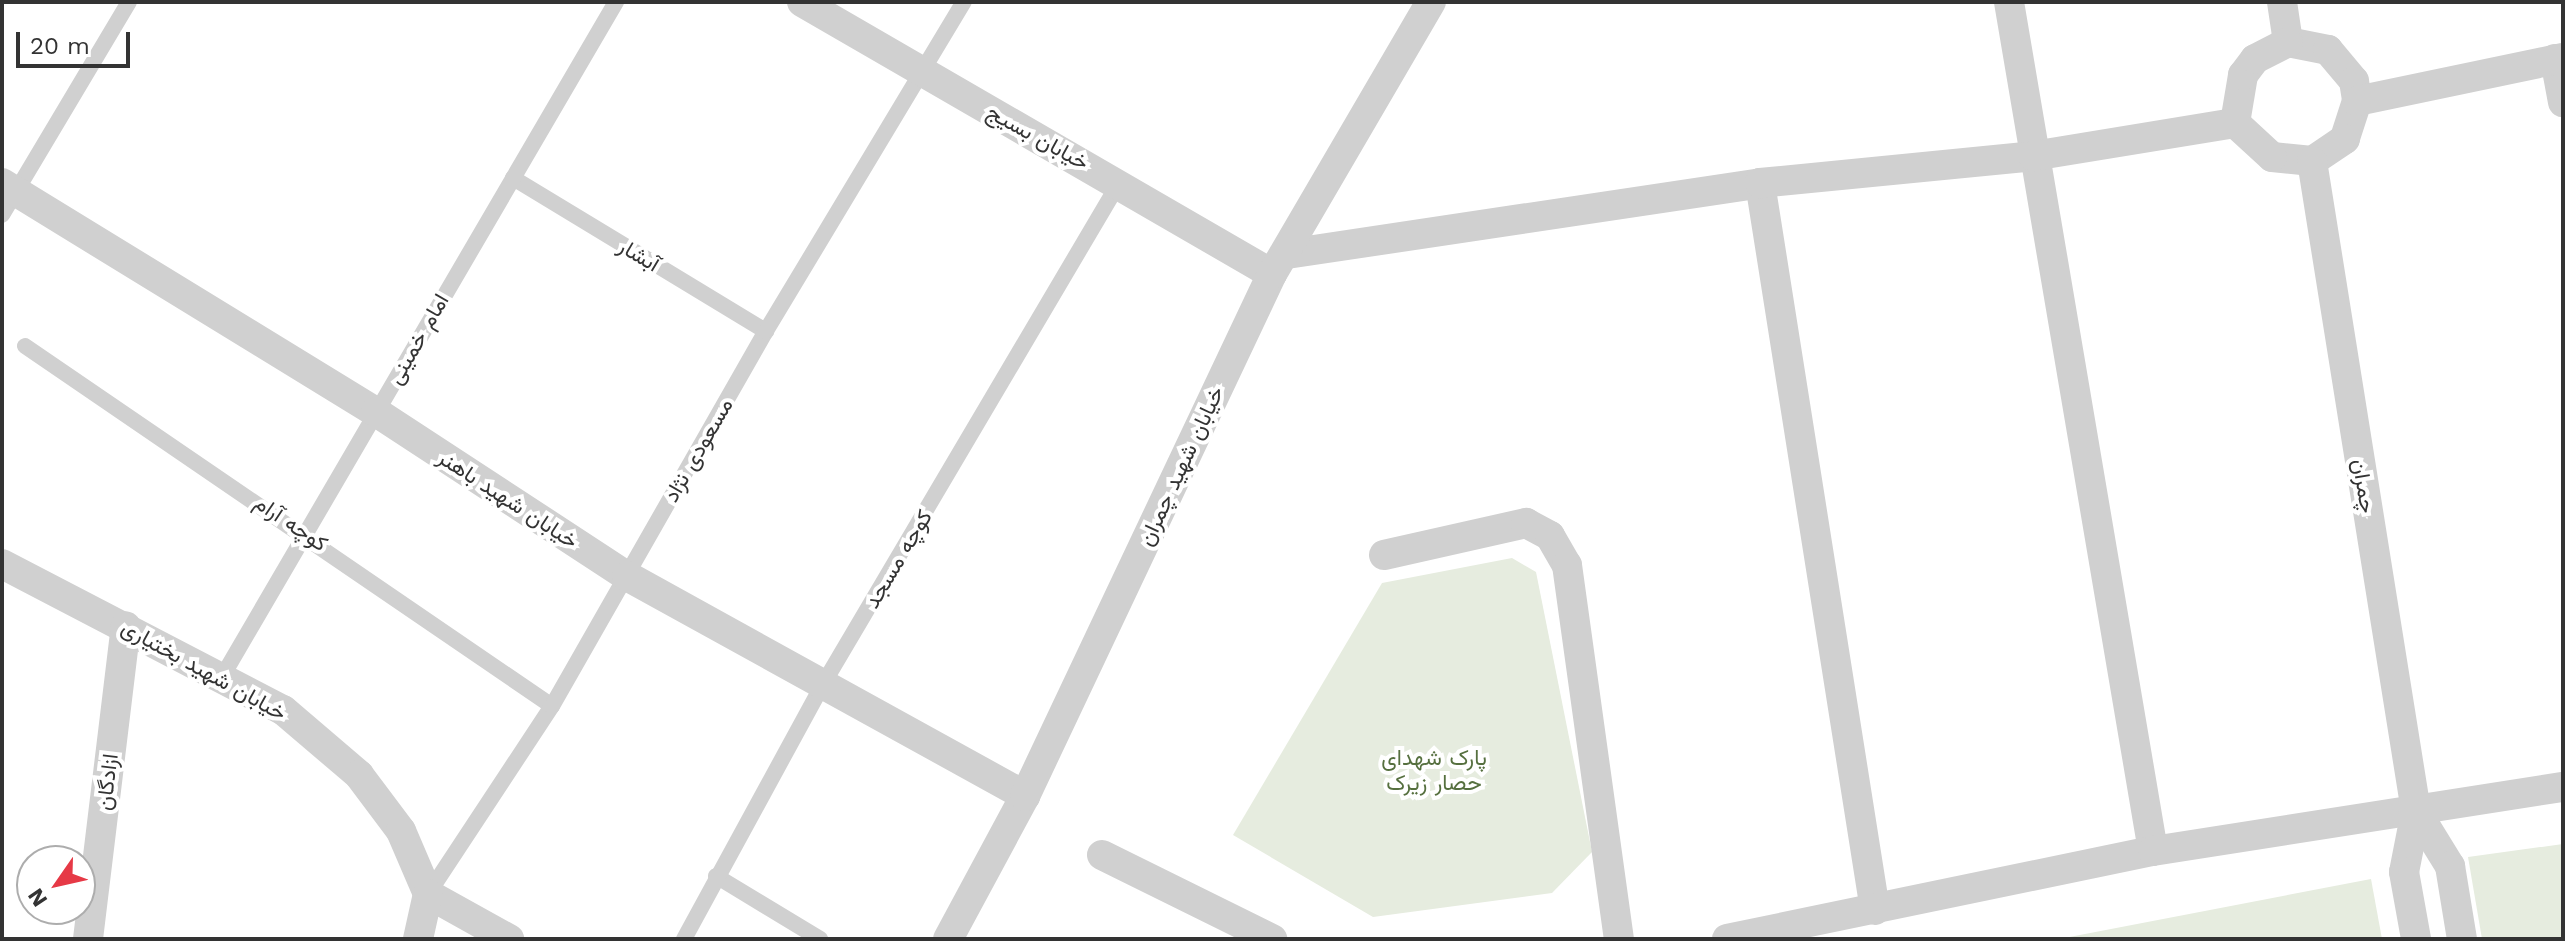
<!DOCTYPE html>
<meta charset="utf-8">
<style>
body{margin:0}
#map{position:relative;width:2565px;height:941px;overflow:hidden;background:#fff;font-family:"Work Sans",Vazirmatn,sans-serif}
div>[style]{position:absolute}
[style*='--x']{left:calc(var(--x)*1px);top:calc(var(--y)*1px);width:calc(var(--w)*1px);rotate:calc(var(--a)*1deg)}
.green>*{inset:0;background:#e6ecdf}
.lane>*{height:16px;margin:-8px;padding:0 8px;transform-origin:8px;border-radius:8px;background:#d0d0d0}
.street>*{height:30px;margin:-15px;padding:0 15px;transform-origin:15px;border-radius:15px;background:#d0d0d0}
span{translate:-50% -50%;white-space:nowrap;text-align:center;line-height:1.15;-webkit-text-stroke:8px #fff;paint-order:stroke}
.street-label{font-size:22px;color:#333}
.park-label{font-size:22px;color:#56703f}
.frame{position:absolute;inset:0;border:4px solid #333;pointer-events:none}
.north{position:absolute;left:16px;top:845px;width:80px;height:80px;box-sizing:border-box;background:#fff;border:2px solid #adadad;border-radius:50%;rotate:236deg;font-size:22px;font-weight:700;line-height:32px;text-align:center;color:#333}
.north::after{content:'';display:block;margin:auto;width:28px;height:36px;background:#e63946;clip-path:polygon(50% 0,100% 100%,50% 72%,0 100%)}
.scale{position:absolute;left:16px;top:32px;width:114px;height:36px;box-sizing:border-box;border:4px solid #333;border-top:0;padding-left:10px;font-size:24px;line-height:28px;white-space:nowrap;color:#333;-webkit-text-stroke:6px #fff;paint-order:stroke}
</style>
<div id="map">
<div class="green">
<div style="clip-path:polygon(1512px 558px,1536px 572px,1592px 852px,1552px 893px,1373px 917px,1233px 835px,1382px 583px)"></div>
<div style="clip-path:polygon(2563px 844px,2563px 939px,2482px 939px,2468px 857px)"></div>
<div style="clip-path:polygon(2371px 879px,2382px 939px,2059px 939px)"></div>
</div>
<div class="lane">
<div style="--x:513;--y:178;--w:296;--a:31.2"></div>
<div style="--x:2;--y:215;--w:248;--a:-59.2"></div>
<div style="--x:25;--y:346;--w:638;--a:34.34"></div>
<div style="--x:222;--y:677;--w:782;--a:-59.73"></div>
<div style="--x:716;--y:876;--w:122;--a:31.2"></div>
<div style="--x:428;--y:894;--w:225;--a:-56.6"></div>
<div style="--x:552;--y:706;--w:432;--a:-60.3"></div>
<div style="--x:766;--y:331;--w:384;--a:-59"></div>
<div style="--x:684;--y:939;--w:288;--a:-61.4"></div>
<div style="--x:822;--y:686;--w:584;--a:-59.44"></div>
</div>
<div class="street">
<div style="--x:802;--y:2;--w:543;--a:30.06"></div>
<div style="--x:2009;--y:2;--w:861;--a:80.37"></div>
<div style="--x:2282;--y:2;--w:40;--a:81.5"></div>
<div style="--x:2288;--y:42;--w:41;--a:11.3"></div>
<div style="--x:2328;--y:50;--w:40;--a:50"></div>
<div style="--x:2354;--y:81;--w:20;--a:81"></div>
<div style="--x:2357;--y:101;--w:40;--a:108"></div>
<div style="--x:2345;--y:139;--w:40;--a:146"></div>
<div style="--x:2312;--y:161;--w:40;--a:-174.3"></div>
<div style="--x:2272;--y:157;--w:50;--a:-137.4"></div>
<div style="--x:2235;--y:123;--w:49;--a:-80.5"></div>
<div style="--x:2243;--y:75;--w:20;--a:-53"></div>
<div style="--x:2255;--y:59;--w:37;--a:-27"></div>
<div style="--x:2555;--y:59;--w:44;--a:79.5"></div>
<div style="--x:2357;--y:101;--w:210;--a:-11.8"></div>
<div style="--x:2312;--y:161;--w:658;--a:80.91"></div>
<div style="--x:2416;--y:811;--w:62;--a:101.1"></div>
<div style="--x:2404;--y:872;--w:68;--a:79.8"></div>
<div style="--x:2;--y:183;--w:439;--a:31.5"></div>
<div style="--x:376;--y:412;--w:300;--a:33.2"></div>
<div style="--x:627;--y:576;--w:455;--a:28.9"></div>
<div style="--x:1760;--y:183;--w:736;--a:81.01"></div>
<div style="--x:1287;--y:254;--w:478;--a:-8.5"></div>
<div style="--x:1760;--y:183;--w:274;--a:-5.6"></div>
<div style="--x:2033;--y:156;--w:205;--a:-9.3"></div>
<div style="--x:1384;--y:555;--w:146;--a:-12.7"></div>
<div style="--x:1526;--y:523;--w:27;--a:28"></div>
<div style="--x:1550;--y:536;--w:34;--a:60"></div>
<div style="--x:1567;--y:565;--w:378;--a:82.1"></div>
<div style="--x:2;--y:564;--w:317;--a:27.5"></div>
<div style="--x:283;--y:710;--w:100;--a:40.5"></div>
<div style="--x:359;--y:775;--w:70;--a:53.1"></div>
<div style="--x:401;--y:831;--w:69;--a:66.8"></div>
<div style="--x:428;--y:894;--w:93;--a:29.1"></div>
<div style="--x:2416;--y:811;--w:65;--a:58.3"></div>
<div style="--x:2450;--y:866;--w:74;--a:80.7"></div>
<div style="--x:1102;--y:855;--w:190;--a:26.3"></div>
<div style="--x:88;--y:939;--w:315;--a:-83.1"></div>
<div style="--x:418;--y:939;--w:46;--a:-77.5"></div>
<div style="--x:948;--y:939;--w:162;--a:-61.7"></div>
<div style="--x:1025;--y:796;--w:577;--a:-64.68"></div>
<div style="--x:1272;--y:274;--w:315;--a:-59.7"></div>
<div style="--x:1727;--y:939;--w:435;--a:-11.7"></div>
<div style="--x:2153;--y:851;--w:415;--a:-8.9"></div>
</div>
<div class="street-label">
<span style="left:1038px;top:137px;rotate:29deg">خیابان بسیج</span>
<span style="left:639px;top:255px;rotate:31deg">آبشار</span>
<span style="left:418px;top:339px;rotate:-60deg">امام خمینی</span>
<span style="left:698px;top:450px;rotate:-60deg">مسعودی نژاد</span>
<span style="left:1181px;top:466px;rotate:-65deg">خیابان شهید چمران</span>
<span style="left:2364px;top:486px;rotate:81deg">چمران</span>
<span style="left:508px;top:499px;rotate:33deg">خیابان شهید باهنر</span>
<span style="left:291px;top:523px;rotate:34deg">کوچه آرام</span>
<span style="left:898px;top:559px;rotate:-59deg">کوچه مسجد</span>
<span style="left:204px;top:670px;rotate:29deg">خیابان شهید بختیاری</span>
<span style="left:107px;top:782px;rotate:-83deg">ازادگان</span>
</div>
<div class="park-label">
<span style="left:1434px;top:770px">پارک شهدای<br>حصار زیرک</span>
</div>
<div class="frame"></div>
<div class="north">N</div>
<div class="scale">20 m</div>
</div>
